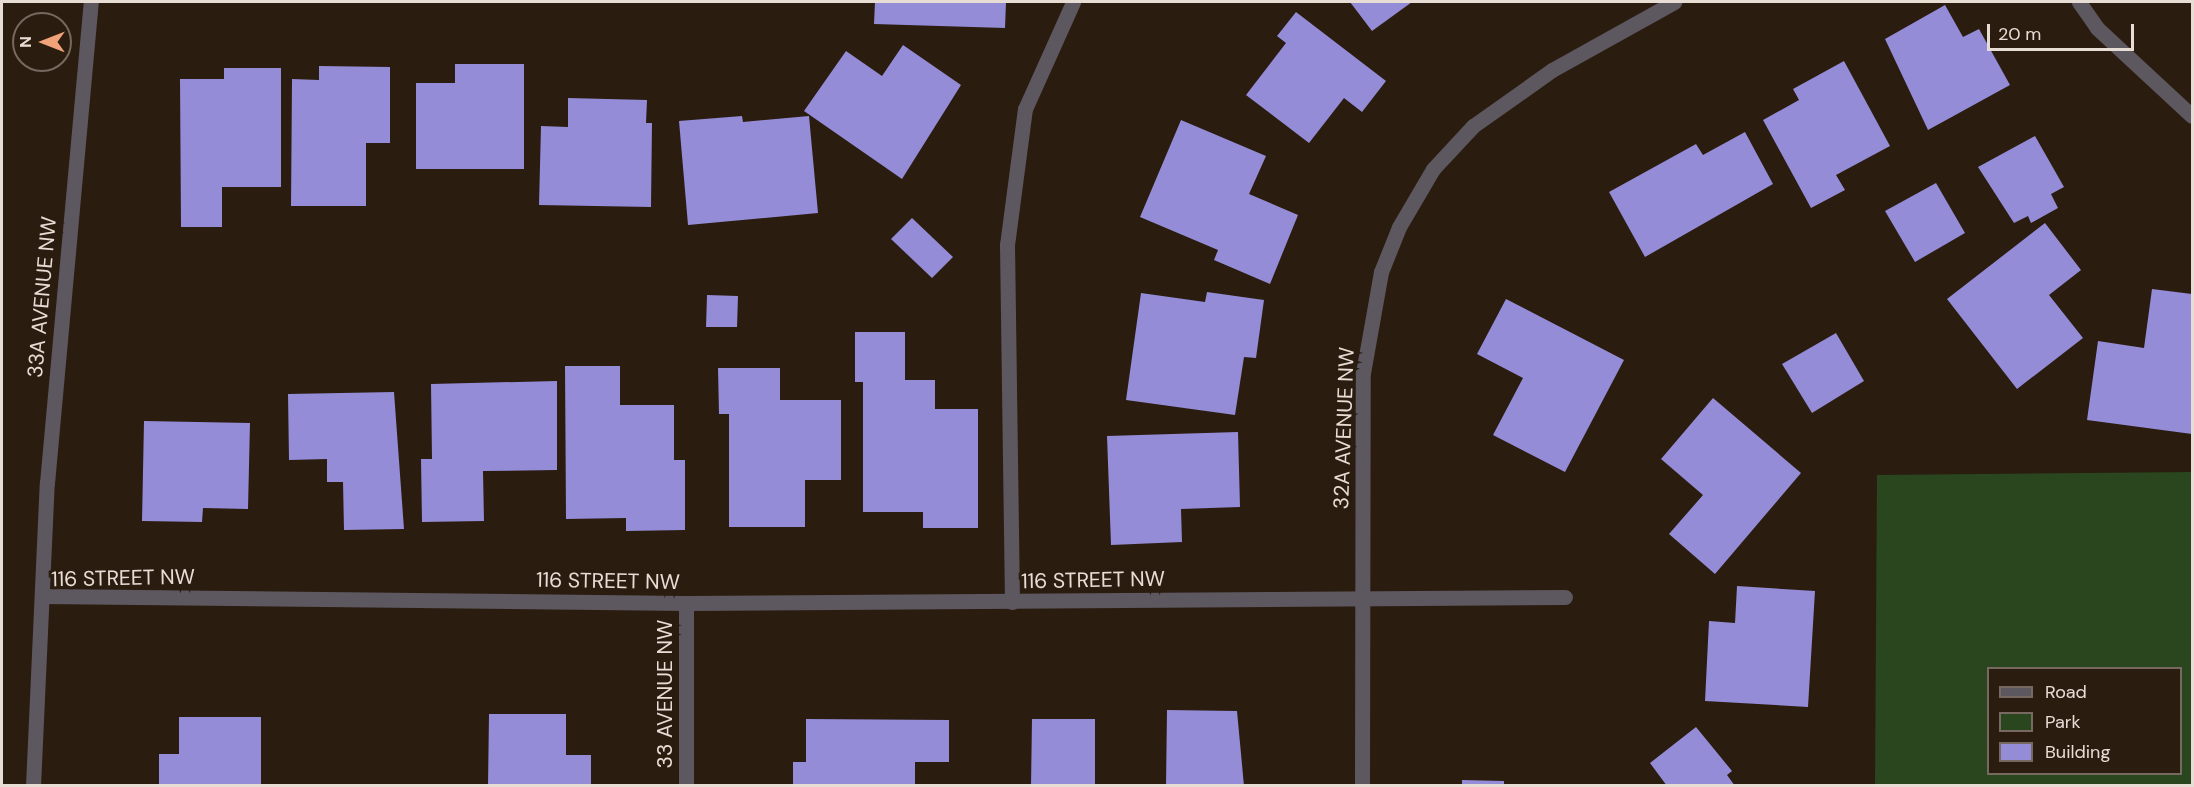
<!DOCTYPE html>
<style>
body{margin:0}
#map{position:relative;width:2194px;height:787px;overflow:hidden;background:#2b1c10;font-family:"DM Sans",sans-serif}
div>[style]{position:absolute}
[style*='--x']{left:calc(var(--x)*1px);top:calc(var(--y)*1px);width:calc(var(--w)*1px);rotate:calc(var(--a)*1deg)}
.green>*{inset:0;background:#29461e}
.building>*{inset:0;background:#948cd7}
.minor>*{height:15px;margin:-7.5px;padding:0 7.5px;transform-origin:7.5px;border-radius:7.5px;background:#5d5860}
span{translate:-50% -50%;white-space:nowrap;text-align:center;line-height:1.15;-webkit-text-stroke:6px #2b1c10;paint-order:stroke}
.street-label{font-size:21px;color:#e8ddd5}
.frame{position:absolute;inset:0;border:3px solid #e8ddd5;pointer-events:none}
.legend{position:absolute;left:1987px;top:667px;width:195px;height:108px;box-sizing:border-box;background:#2b1c10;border:2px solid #77695f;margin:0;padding:8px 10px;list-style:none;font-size:18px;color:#e8ddd5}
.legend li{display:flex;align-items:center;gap:12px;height:30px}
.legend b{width:30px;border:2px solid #77695f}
.north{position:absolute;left:12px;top:12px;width:60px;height:60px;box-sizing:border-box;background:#2b1c10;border:2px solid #77695f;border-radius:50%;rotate:270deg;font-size:16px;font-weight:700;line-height:24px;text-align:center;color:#e8ddd5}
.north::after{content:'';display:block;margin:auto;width:21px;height:27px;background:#f0a279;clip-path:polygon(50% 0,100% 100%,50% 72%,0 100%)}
.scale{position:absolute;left:1987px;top:24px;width:147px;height:27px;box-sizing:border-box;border:3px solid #e8ddd5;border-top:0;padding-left:8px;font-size:18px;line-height:21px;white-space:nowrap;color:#e8ddd5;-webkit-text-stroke:4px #2b1c10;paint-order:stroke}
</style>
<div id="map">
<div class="green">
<div style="clip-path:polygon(evenodd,2192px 472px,2192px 785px,1875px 785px,1877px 475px,2192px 472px,1988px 668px,2180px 668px,2180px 774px,1988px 774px,1988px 668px)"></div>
</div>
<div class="building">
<div style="clip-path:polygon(875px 2px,1006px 2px,1005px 28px,874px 24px)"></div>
<div style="clip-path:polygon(1350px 2px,1412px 2px,1372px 31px)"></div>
<div style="clip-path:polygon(1945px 5px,1963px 37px,1979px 29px,2010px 85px,1928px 130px,1885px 39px)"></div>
<div style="clip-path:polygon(1296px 12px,1386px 81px,1362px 112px,1344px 98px,1309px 143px,1246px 95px,1286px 43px,1277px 36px)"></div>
<div style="clip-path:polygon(903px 45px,961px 85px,902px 179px,804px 111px,846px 51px,882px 76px)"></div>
<div style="clip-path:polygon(1844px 61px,1890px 146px,1836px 175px,1845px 190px,1811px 208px,1763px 120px,1799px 100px,1793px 89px)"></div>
<div style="clip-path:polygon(455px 64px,524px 64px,524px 169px,416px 169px,416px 83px,455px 83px)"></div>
<div style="clip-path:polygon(319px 66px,390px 67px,390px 143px,366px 143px,366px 206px,291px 206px,292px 79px,319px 80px)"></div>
<div style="clip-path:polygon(224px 68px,281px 68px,281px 187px,222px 187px,222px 227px,181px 227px,180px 79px,224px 79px)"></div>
<div style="clip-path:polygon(568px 98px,647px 100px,646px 123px,652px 123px,651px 207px,539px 205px,541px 126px,568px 127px)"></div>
<div style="clip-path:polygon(742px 116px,743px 122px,809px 116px,818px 213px,688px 225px,679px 121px)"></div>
<div style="clip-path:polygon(1181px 120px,1266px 156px,1249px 194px,1298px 215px,1270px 284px,1214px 260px,1218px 250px,1140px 217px)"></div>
<div style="clip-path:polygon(1745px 132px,1773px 184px,1645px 257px,1609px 192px,1696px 144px,1703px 155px)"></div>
<div style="clip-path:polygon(2035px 136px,2064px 187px,2051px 194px,2058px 208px,2031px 223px,2028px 216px,2014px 223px,1978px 167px)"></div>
<div style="clip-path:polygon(1936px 183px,1965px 233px,1915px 262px,1885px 211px)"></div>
<div style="clip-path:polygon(912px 218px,953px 257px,932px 278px,891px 239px)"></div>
<div style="clip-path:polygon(2045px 223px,2081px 270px,2049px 295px,2083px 338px,2017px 389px,1947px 299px)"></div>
<div style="clip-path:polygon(2152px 289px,2192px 294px,2192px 434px,2087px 420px,2098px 341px,2144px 348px)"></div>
<div style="clip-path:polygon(1207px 292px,1264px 300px,1256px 358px,1244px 357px,1235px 415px,1126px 400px,1141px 293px,1205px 302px)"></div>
<div style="clip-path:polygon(707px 295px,738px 296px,737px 327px,706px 327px)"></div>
<div style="clip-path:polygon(1506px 299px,1624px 360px,1565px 472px,1493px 435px,1523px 378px,1477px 354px)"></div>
<div style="clip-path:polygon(855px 332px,905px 332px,905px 380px,935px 380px,935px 409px,978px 409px,978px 528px,923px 528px,923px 512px,863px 512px,863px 382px,855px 382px)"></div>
<div style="clip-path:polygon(1836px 333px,1864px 381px,1812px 413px,1782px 364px)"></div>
<div style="clip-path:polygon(565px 366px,620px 366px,620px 405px,674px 405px,674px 460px,685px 460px,685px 530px,626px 531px,626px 518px,566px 519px)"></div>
<div style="clip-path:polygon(718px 368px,780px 368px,780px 400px,841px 400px,841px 480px,805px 480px,805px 527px,729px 527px,729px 414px,719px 414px)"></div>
<div style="clip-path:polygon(557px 381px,557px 470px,483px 471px,484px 521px,422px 522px,421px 459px,432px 459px,431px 384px)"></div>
<div style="clip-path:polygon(394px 392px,404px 529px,344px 530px,343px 482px,327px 482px,327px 459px,289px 460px,288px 394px)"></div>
<div style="clip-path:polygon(1713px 398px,1801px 473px,1715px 574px,1669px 534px,1703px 495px,1661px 459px)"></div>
<div style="clip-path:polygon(144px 421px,250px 423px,248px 509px,203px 508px,202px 522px,142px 521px)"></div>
<div style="clip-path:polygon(1238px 432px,1240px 507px,1181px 509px,1182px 542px,1111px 545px,1107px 436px)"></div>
<div style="clip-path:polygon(1737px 586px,1815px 591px,1808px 707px,1705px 701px,1709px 621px,1735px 623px)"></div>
<div style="clip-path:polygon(1167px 710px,1237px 711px,1244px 786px,1166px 786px)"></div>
<div style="clip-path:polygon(489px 714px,566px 714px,566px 755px,591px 755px,591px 786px,488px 786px)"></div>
<div style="clip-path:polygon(179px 717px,261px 717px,261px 786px,159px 786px,159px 754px,179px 754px)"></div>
<div style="clip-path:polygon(806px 719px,949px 720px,949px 762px,915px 762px,915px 786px,793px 786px,793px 762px,806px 762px)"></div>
<div style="clip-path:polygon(1032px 719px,1095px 719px,1095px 786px,1031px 786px)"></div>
<div style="clip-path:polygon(1696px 727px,1732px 771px,1727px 775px,1735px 786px,1667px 786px,1650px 763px)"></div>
<div style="clip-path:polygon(1462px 780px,1504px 781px,1504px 786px,1462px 786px)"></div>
</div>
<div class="minor">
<div style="--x:2079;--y:2;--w:32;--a:55"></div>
<div style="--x:2097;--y:28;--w:129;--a:42.8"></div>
<div style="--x:42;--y:596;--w:644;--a:0.62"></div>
<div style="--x:686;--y:603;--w:879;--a:-0.39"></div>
<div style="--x:1012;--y:602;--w:357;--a:-90.8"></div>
<div style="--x:1007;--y:245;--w:137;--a:-82.5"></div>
<div style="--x:1025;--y:109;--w:117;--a:-65.8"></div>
<div style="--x:686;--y:603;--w:183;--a:90"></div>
<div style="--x:33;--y:786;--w:303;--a:-87.4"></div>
<div style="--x:47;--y:483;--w:483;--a:-84.8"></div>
<div style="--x:1362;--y:786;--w:413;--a:-89.9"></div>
<div style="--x:1363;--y:373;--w:103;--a:-79.9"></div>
<div style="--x:1381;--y:272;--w:48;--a:-68.2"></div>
<div style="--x:1399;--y:227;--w:67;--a:-59.6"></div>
<div style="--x:1433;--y:169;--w:59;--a:-47.1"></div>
<div style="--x:1473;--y:126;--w:97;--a:-35.3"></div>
<div style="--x:1552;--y:70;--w:140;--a:-29.1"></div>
</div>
<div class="street-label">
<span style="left:42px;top:297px;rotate:-85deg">33A AVENUE NW</span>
<span style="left:1344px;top:428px;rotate:-88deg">32A AVENUE NW</span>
<span style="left:123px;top:578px;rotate:-1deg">116 STREET NW</span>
<span style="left:1093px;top:580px;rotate:-1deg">116 STREET NW</span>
<span style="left:608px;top:581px;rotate:1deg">116 STREET NW</span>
<span style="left:665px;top:694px;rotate:-90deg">33 AVENUE NW</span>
</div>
<div class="frame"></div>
<ul class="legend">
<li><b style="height:8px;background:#5d5860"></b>Road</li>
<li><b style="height:16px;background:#29461e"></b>Park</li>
<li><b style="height:16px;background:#948cd7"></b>Building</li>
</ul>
<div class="north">N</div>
<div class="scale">20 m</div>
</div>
